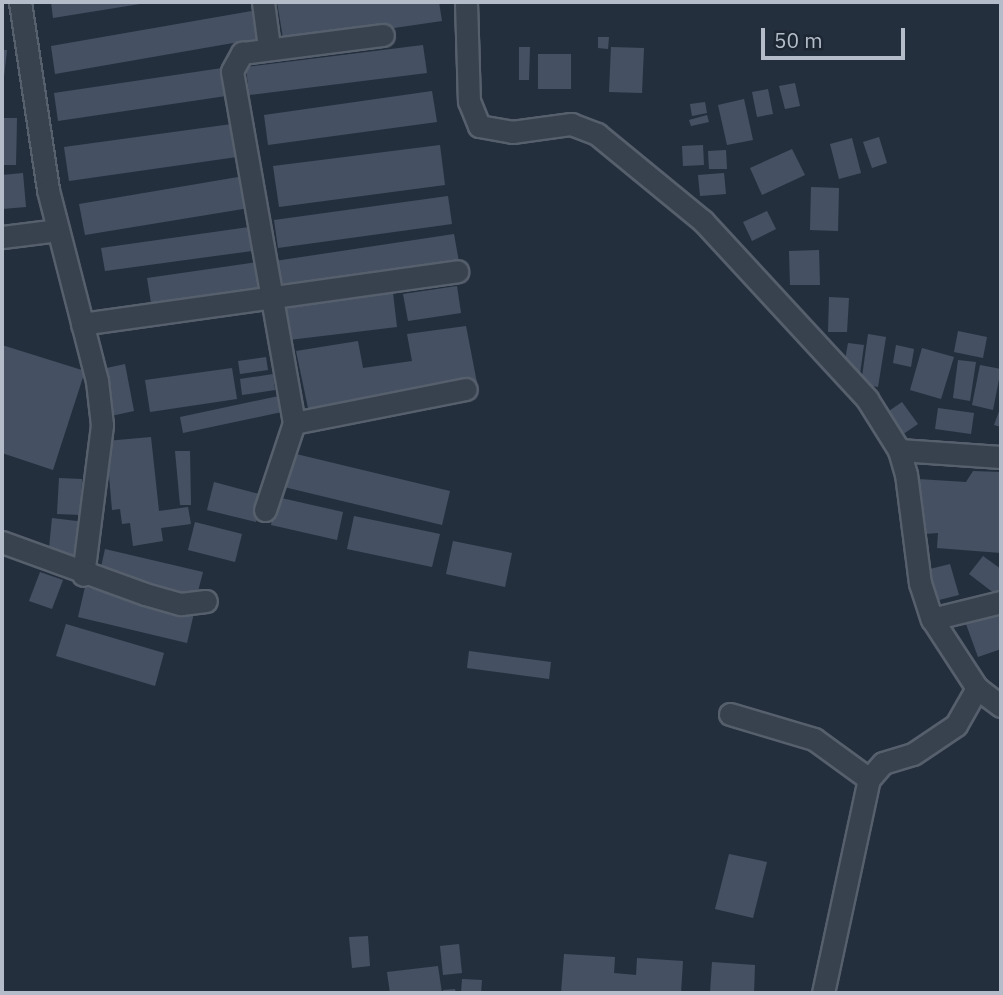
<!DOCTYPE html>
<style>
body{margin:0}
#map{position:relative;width:1003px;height:995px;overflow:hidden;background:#242f3e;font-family:"IBM Plex Sans",sans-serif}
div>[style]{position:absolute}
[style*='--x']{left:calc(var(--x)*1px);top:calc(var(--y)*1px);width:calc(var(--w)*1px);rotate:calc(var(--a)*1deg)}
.building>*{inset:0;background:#455162}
.roads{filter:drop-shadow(2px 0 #565f6c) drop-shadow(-2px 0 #565f6c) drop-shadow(0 2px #565f6c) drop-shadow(0 -2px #565f6c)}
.street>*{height:21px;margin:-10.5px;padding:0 10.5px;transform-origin:10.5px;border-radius:10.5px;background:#38414e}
span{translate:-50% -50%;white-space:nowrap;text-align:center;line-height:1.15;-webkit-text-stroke:5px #1d2633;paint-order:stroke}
.frame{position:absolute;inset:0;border:4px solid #b4bcc9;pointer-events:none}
.scale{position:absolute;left:761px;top:28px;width:144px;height:32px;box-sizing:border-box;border:4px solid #b4bcc9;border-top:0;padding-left:9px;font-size:21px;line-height:24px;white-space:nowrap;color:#b4bcc9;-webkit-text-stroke:5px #1d2633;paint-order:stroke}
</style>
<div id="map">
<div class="building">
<div style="clip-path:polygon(51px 2px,146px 2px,146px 3px,53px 18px)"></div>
<div style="clip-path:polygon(277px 2px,439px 2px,442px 21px,284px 44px)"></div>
<div style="clip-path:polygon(257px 10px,262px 38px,55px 74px,51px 46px)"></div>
<div style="clip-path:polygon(598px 37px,609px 37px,608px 49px,598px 48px)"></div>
<div style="clip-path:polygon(423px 45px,427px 73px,249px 95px,246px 67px)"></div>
<div style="clip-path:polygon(519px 47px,530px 47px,529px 80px,519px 80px)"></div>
<div style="clip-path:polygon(611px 47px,644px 48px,642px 93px,609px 92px)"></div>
<div style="clip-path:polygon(2px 50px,7px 50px,4px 77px,2px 76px)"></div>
<div style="clip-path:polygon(538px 54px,571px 54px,571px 89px,538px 89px)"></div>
<div style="clip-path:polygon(222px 68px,226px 96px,58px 121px,54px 93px)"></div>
<div style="clip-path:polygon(795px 83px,800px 106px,785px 109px,779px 86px)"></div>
<div style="clip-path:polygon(768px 89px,773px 114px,757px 117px,752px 92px)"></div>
<div style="clip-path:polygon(432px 91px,437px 122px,268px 145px,264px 115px)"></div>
<div style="clip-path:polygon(744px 99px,753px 140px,727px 145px,718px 105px)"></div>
<div style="clip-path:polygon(705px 102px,707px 113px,692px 116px,690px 104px)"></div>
<div style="clip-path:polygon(707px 115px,709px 122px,691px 126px,689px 120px)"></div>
<div style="clip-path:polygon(2px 118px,17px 118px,16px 165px,2px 165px)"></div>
<div style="clip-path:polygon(239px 123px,244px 156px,69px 181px,64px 147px)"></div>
<div style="clip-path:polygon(879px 137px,887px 163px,872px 168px,863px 142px)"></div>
<div style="clip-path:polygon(852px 138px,861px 173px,839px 179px,830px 144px)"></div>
<div style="clip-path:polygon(440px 145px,445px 185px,279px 207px,273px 166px)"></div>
<div style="clip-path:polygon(703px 145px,704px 165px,683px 166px,682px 146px)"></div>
<div style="clip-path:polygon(792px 149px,805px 175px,762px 195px,750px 168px)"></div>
<div style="clip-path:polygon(726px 150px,727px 169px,709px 169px,708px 151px)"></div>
<div style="clip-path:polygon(23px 173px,26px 207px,2px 209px,2px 175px)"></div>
<div style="clip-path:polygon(724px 173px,726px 194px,700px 196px,698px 175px)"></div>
<div style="clip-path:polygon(244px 176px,249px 208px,85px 235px,79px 204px)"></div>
<div style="clip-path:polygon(811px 187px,839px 188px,838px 231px,810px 230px)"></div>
<div style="clip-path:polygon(448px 196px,452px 224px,278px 248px,274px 220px)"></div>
<div style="clip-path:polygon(767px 211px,776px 229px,752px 241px,743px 222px)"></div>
<div style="clip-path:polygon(256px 226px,259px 250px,105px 271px,101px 248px)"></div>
<div style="clip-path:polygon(454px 234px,459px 262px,280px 289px,275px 261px)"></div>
<div style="clip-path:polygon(819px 250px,820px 285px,790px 285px,789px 251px)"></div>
<div style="clip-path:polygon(264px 261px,267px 287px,151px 303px,147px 278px)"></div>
<div style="clip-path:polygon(457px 286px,461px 313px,408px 321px,403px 294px)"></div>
<div style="clip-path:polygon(393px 293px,397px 327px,289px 340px,285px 305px)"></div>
<div style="clip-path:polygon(829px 297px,849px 298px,847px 332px,828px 332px)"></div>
<div style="clip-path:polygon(466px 326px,477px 383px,308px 408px,296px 351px,358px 341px,363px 368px,412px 361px,407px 334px)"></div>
<div style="clip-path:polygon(958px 331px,987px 337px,983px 358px,954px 352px)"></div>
<div style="clip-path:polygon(868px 334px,886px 337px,878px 387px,861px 384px)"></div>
<div style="clip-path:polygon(848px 343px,864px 345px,860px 374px,843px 371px)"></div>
<div style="clip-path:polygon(2px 345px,85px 371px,53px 470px,2px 453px)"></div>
<div style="clip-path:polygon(896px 345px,914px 349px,911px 367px,893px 363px)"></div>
<div style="clip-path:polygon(922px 348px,954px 357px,941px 399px,910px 390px)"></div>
<div style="clip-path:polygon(266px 357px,268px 370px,240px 374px,238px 361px)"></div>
<div style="clip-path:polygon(958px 360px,976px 362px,970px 401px,953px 398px)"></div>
<div style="clip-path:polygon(125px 364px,134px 411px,111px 416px,102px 369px)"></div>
<div style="clip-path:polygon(980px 365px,1001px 369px,993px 410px,972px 405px)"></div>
<div style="clip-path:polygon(232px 368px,237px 399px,150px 412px,145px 380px)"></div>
<div style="clip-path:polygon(273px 374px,275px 390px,242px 395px,240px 379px)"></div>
<div style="clip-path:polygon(288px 394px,291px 410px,183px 433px,180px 417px)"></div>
<div style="clip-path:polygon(902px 402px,918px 424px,899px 437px,883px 415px)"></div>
<div style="clip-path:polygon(1001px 406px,1001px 427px,994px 425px)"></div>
<div style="clip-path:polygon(938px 408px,974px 413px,971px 434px,935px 429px)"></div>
<div style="clip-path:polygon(151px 437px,159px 511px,188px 507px,191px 524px,161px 528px,163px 541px,133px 546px,130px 523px,122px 524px,120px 509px,112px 510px,106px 441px)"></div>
<div style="clip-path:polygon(175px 451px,190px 451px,191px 505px,180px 505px)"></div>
<div style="clip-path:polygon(292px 453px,450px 491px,442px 525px,284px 487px)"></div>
<div style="clip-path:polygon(973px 471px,1001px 472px,1001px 553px,937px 548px,938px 533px,924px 534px,918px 479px,966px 482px)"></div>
<div style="clip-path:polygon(59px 478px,82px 479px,81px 515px,57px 514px)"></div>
<div style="clip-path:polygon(214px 482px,263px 495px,256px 522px,207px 510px)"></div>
<div style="clip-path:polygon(277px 497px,343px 512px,337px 540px,271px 525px)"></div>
<div style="clip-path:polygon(354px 516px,440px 534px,432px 567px,347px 549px)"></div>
<div style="clip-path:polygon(52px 518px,85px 522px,82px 561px,48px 558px)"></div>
<div style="clip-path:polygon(195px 522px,242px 534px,235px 562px,188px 550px)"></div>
<div style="clip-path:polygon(453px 541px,512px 553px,505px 587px,446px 574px)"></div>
<div style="clip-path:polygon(105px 549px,203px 572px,196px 599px,99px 576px)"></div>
<div style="clip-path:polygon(983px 556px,1001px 569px,999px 597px,969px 574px)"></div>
<div style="clip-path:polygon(950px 564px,959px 595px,931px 602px,922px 571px)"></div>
<div style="clip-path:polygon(40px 572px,63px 580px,52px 609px,29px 601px)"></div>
<div style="clip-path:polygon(85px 587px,194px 613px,187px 643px,78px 617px)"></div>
<div style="clip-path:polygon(1001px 612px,1001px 649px,978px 657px,966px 624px)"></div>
<div style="clip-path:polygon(66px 624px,164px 653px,155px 686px,56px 656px)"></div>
<div style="clip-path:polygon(469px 651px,551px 662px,549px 679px,467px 668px)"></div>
<div style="clip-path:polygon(729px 854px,767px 862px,753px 918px,715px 909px)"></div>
<div style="clip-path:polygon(368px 936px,370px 966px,352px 968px,349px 937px)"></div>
<div style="clip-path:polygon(459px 944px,462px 973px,443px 975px,440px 946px)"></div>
<div style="clip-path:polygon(564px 954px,615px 957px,614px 973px,636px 975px,637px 958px,683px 961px,681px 993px,561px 993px)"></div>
<div style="clip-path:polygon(712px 962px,755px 965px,754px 993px,710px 993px)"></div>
<div style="clip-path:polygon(438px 966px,442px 993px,390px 993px,387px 972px)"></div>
<div style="clip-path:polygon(462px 979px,482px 980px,481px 993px,461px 993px)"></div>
<div style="clip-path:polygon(455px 989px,456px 993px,443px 993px,443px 990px)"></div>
</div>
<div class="roads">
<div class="street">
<div style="--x:20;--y:2;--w:190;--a:81.5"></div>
<div style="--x:48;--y:190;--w:197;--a:75.6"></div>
<div style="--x:97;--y:381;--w:44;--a:83.5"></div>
<div style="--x:102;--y:425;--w:151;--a:97.2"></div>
<div style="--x:263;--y:2;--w:45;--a:82.4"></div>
<div style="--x:466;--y:2;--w:99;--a:88.3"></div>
<div style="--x:469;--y:101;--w:27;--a:68"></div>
<div style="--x:479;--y:126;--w:34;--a:10"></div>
<div style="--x:512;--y:132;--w:60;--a:-7.7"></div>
<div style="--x:571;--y:124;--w:28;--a:21"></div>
<div style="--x:597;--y:134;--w:137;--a:39.4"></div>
<div style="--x:703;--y:221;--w:242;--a:47.3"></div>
<div style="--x:867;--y:399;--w:60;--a:57.9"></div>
<div style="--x:899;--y:450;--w:25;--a:74"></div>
<div style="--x:906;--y:474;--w:110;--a:82.7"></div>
<div style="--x:920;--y:583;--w:38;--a:72"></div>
<div style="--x:932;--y:619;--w:82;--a:56.9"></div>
<div style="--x:977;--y:688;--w:30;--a:37"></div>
<div style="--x:2;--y:237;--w:56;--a:-7.1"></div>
<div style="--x:82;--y:324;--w:379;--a:-8"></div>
<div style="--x:294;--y:423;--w:357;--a:-100"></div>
<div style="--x:232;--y:71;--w:21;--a:-61"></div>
<div style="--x:242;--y:53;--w:142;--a:-7.3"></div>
<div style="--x:899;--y:450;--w:102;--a:3.9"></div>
<div style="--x:265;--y:510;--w:92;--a:-71.6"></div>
<div style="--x:294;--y:423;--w:175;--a:-11.2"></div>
<div style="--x:2;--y:542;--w:152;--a:20"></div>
<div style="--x:145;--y:594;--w:37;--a:16"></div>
<div style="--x:181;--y:604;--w:25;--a:-7"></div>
<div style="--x:932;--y:619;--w:71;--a:-13.8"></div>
<div style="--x:730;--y:714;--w:88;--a:16.6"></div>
<div style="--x:814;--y:739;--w:68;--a:36"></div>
<div style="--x:823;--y:993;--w:219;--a:-77.9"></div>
<div style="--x:869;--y:779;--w:21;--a:-49"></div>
<div style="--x:883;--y:763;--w:31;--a:-17"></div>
<div style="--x:913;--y:754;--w:52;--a:-34"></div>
<div style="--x:956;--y:725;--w:43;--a:-60.4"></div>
</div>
</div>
<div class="frame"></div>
<div class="scale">50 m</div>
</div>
